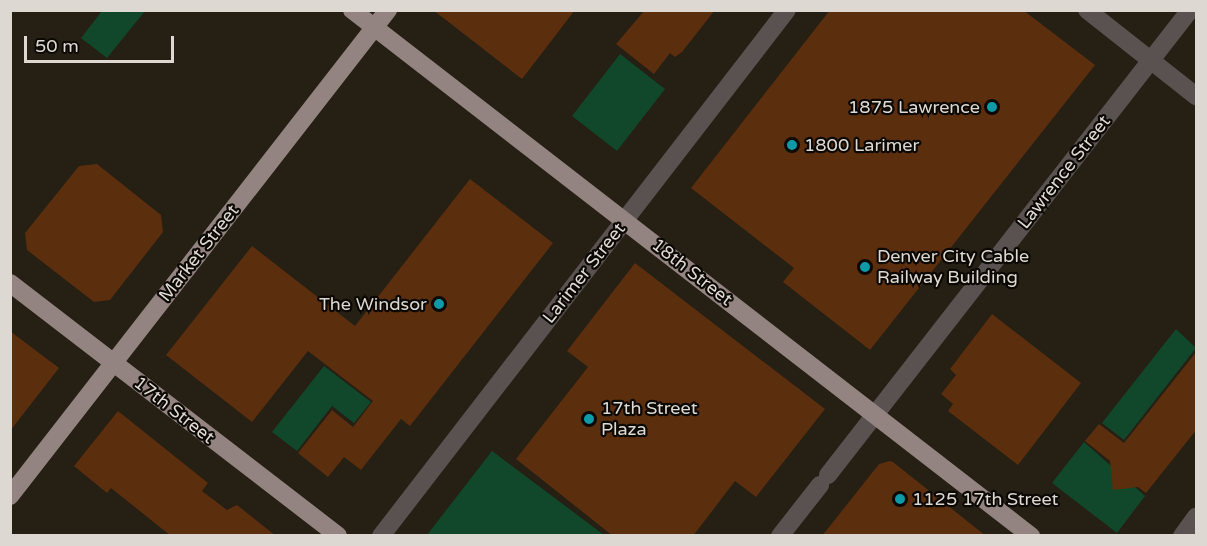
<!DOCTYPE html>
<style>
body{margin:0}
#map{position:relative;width:1207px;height:546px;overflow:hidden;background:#251f14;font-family:"Varela Round",sans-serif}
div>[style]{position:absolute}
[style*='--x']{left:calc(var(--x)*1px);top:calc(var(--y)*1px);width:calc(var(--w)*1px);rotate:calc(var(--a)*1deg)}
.green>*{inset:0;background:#11482c}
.building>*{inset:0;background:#5b2e0e}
.minor>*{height:18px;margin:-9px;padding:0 9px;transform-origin:9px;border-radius:9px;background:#595251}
.major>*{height:18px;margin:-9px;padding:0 9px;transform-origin:9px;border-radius:9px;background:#938482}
.dots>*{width:16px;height:16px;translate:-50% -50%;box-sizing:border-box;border:3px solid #0c0905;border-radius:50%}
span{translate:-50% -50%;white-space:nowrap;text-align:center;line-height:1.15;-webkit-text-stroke:4.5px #0c0905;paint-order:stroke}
.poi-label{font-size:18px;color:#ddd9d2}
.right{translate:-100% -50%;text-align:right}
.left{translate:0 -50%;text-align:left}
.street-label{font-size:18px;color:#ddd9d2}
.frame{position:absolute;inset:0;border:12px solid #ddd9d2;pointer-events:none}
.scale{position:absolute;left:24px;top:36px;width:150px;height:27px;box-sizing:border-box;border:3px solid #ddd9d2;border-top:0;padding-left:8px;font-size:18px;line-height:21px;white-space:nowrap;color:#ddd9d2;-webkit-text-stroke:4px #0c0905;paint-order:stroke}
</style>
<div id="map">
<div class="green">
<div style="clip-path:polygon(102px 11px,145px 11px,107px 58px,81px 38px)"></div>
<div style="clip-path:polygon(620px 54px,665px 89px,617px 151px,572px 116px)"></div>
<div style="clip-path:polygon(1176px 329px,1196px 348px,1124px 440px,1102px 423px)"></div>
<div style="clip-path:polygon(324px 366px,371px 402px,354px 423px,332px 406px,297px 451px,272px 432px)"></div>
<div style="clip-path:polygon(1084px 442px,1145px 496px,1117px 533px,1052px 483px)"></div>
<div style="clip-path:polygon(492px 451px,604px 535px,427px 535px)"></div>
</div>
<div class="building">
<div style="clip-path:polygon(433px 10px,575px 10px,522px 79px)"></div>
<div style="clip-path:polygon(645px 10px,715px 10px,682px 52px,675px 57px,670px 53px,654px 74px,616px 44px)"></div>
<div style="clip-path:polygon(830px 10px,1023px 10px,1095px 65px,870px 350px,783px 282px,794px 268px,691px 188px)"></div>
<div style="clip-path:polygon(97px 164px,161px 215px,163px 232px,110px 300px,94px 302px,27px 250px,25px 233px,79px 166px)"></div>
<div style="clip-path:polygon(470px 179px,553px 243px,410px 426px,401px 419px,361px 470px,344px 457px,328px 477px,298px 453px,332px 410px,353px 427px,373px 401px,308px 351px,252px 422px,166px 355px,252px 246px,355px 326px)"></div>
<div style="clip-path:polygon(635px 263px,825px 409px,756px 497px,735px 481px,693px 536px,613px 536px,516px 459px,588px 367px,567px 351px)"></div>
<div style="clip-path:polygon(992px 314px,1081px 383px,1018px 465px,948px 411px,953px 404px,941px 394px,956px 375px,950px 369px)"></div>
<div style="clip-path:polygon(10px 331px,59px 368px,10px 431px)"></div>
<div style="clip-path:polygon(1197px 351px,1197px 429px,1146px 493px,1138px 487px,1113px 490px,1110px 461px,1085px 441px,1099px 424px,1124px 443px)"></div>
<div style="clip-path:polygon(118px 411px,208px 483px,202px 491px,227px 510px,237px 505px,276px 536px,171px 536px,111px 488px,107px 493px,74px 466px)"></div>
<div style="clip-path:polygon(890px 461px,893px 462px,986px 536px,822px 536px,879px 464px)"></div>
</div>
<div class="minor">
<div style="--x:1087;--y:10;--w:139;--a:38.3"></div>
<div style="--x:828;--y:475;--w:589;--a:-52.1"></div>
<div style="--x:381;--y:536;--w:664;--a:-52.34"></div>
<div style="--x:780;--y:536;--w:65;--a:-51.9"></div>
<div style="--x:1182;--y:536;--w:24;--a:-54"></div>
</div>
<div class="major">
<div style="--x:352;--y:10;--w:859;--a:37.76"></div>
<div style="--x:10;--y:283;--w:414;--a:37.6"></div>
<div style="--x:10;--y:496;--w:616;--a:-52.13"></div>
</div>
<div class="dots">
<div style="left:992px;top:107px;background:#0f9aa8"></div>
<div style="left:792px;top:145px;background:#0f9aa8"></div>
<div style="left:865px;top:267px;background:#0f9aa8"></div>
<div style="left:439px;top:304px;background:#0f9aa8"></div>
<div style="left:589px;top:419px;background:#0f9aa8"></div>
<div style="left:900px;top:499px;background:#0f9aa8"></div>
</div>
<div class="poi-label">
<span class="right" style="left:980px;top:107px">1875 Lawrence</span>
<span class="left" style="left:804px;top:145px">1800 Larimer</span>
<span class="left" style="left:877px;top:267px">Denver City Cable<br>Railway Building</span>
<span class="right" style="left:427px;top:304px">The Windsor</span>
<span class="left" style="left:601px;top:419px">17th Street<br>Plaza</span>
<span class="left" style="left:912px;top:499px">1125 17th Street</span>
</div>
<div class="street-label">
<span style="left:1064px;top:172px;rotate:-52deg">Lawrence Street</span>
<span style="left:199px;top:253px;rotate:-52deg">Market Street</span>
<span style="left:692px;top:272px;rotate:38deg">18th Street</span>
<span style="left:584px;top:273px;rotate:-52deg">Larimer Street</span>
<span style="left:174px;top:410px;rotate:38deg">17th Street</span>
</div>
<div class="frame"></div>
<div class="scale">50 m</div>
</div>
